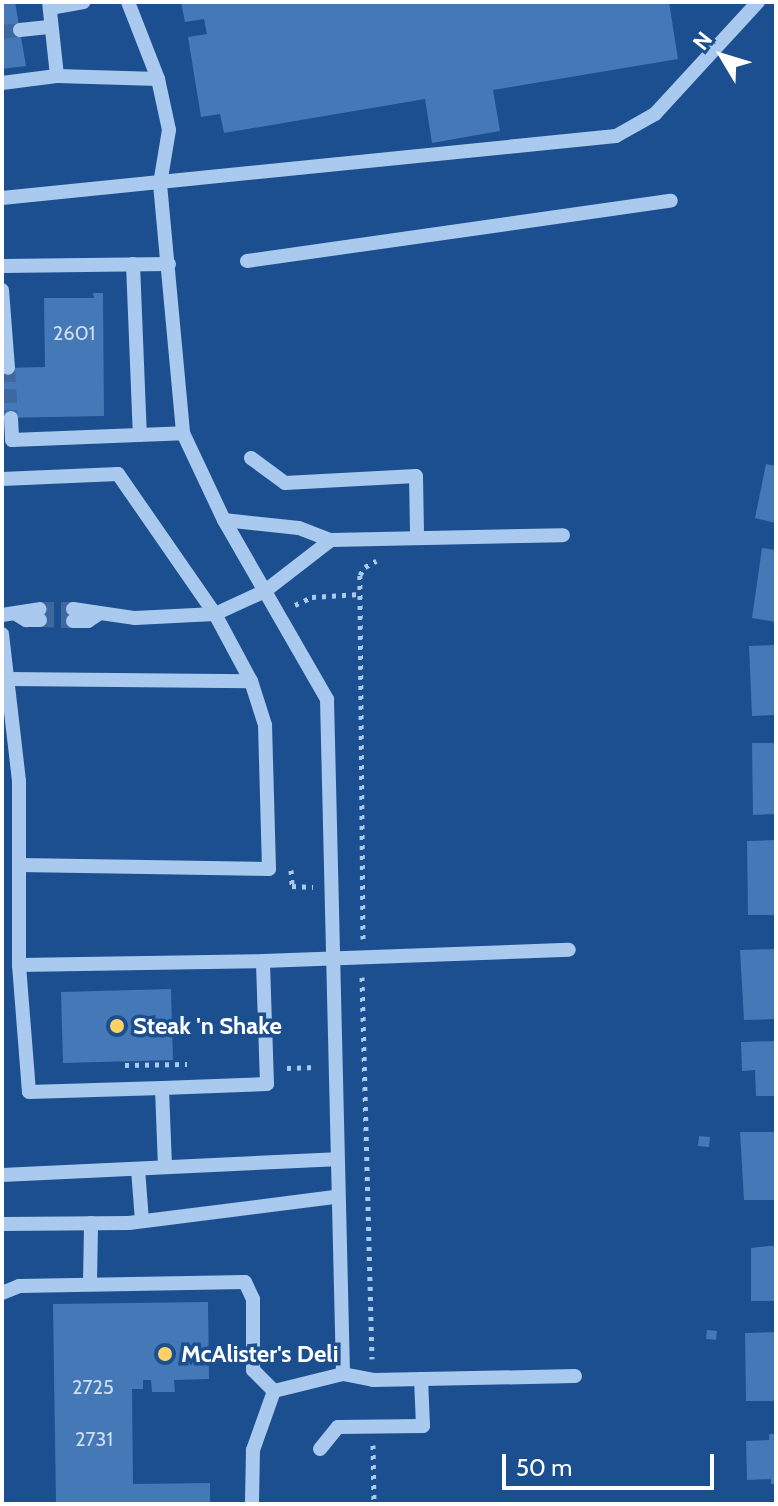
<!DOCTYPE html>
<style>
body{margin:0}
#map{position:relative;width:778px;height:1506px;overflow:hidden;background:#1b4f8f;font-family:Cabin,sans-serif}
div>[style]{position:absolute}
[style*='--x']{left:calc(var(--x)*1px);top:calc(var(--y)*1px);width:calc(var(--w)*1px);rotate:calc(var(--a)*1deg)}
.building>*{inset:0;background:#4478b7}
.minor-tunnel>*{height:14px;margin-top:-7px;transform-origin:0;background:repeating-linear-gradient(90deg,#3d69a0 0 14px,transparent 0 21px)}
.path>*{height:5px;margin-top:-2.5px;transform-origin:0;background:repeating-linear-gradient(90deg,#a9c9ee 0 4px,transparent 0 10px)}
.minor>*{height:14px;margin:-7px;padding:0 7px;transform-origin:7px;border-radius:7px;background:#a9c9ee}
.dots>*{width:22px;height:22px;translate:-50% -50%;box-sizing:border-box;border:4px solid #1b4f8f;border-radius:50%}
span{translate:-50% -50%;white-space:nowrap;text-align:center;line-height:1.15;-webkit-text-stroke:7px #1b4f8f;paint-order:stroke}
.number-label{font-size:20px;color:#d0dded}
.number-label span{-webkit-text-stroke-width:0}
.poi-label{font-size:24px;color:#fff;font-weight:700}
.left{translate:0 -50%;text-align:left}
.frame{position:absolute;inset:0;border:4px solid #fff;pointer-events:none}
.north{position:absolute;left:682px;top:16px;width:80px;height:80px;-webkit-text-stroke:6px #1b4f8f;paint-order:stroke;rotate:308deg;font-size:22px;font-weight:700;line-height:32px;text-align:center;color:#fff}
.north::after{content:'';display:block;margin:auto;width:28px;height:36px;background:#fff;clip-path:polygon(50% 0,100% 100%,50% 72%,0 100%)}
.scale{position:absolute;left:502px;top:1454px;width:212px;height:36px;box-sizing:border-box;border:4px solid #fff;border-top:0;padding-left:10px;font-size:24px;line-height:28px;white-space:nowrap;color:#fff;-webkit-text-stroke:6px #1b4f8f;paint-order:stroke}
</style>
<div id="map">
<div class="building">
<div style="clip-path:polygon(2px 2px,15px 2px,26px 66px,2px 69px)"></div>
<div style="clip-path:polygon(181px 2px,669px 2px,678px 59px,493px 90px,500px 131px,432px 143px,425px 99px,224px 133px,220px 114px,201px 117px,188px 37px,207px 34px,204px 19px,185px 22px)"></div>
<div style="clip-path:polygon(93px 293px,103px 293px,104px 416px,2px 418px,2px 368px,45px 367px,44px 298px,94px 298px)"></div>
<div style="clip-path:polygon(766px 464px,776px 466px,776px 523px,755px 518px)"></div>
<div style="clip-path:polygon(762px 548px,776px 550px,776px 622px,752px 618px)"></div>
<div style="clip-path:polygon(776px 645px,776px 715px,752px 716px,749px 646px)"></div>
<div style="clip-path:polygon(752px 743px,776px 743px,776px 814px,753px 815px)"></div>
<div style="clip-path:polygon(776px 840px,776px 915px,748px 915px,747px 841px)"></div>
<div style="clip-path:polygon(776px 949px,776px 1019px,744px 1020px,740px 950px)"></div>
<div style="clip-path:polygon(171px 989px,173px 1060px,63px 1063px,61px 992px)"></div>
<div style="clip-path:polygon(776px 1041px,776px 1096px,756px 1096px,755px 1070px,742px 1071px,741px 1042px)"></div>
<div style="clip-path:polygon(740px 1132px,776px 1132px,776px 1200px,744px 1200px)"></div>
<div style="clip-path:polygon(699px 1136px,710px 1137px,709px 1147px,698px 1146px)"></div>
<div style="clip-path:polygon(769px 1246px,776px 1246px,776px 1301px,751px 1301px,751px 1248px)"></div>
<div style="clip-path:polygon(208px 1302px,209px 1379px,174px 1380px,175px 1392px,152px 1392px,151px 1380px,143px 1380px,143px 1389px,132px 1389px,133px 1484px,210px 1483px,210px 1504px,56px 1504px,53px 1304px)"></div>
<div style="clip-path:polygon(707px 1330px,717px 1331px,716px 1340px,706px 1339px)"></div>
<div style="clip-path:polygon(776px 1332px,776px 1401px,746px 1401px,745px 1333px)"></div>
<div style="clip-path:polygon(769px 1434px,776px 1434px,776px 1484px,771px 1484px,771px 1479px,747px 1480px,746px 1441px,769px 1440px)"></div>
</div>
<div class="minor-tunnel">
<div style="--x:2;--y:32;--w:18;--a:-6"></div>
<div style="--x:8;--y:368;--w:50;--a:86.6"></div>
<div style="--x:40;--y:609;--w:33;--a:0"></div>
<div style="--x:40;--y:620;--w:33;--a:2"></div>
</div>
<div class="path">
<div style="--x:295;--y:605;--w:19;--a:-25"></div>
<div style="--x:312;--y:597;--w:48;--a:-3.6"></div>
<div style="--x:291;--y:870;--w:16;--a:86"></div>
<div style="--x:292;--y:886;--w:21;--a:3"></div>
<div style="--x:363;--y:939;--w:364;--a:-90.5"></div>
<div style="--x:360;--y:575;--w:9;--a:-58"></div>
<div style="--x:365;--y:567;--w:13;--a:-29"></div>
<div style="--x:362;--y:977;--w:382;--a:88.5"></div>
<div style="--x:125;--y:1065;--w:62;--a:-0.9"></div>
<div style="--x:287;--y:1068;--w:30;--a:-2"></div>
<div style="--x:373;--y:1445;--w:59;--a:89"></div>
</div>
<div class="minor">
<div style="--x:49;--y:2;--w:74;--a:83.8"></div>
<div style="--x:57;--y:76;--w:101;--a:1.7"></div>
<div style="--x:128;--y:2;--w:83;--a:68.7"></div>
<div style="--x:158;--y:79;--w:52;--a:77.8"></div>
<div style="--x:169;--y:130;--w:55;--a:99.5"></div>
<div style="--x:160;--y:184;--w:250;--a:84.7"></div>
<div style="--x:183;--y:433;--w:96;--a:64.8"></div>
<div style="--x:224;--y:520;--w:207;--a:60.1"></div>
<div style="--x:327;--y:699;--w:675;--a:88.64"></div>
<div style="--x:343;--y:1374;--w:71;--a:166.2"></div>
<div style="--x:274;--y:1391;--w:63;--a:109.6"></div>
<div style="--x:253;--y:1450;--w:54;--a:91.1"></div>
<div style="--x:50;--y:8;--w:34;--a:-10"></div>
<div style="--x:20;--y:30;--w:31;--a:-6"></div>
<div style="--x:2;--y:83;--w:55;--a:-7.3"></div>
<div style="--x:2;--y:198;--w:617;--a:-5.77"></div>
<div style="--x:616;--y:136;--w:45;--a:-29.4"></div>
<div style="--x:655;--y:114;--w:152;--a:-47.4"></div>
<div style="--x:247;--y:261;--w:428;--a:-8.1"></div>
<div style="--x:133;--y:264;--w:171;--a:87.7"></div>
<div style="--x:2;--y:266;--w:167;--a:-0.7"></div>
<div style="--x:2;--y:290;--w:78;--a:85.6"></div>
<div style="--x:11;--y:418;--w:22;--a:87"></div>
<div style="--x:12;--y:440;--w:171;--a:-2.3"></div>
<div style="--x:251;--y:458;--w:42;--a:36.3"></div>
<div style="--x:285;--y:483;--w:131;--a:-3.1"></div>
<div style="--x:416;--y:476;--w:60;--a:89"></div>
<div style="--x:2;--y:479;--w:116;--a:-2.5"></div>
<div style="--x:118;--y:474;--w:170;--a:55.3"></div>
<div style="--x:215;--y:614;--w:76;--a:61.8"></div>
<div style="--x:251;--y:681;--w:46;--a:72.3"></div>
<div style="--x:265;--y:725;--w:144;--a:88.4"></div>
<div style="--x:269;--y:869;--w:250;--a:-179.1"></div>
<div style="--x:224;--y:520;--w:75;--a:6.1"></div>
<div style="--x:299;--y:528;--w:34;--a:21"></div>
<div style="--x:331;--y:540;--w:232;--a:-1.2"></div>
<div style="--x:73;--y:609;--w:63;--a:8.3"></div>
<div style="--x:135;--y:618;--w:80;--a:-2.9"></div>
<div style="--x:215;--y:614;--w:55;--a:-24.7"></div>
<div style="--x:265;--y:591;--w:83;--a:-37.7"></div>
<div style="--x:16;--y:614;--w:12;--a:31"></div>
<div style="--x:26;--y:620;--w:14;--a:0"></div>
<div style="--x:2;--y:615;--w:38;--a:-9"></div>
<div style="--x:73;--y:621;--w:15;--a:0"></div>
<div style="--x:88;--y:621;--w:11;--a:-34"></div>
<div style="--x:2;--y:634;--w:148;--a:83.4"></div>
<div style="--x:19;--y:781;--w:184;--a:90"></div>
<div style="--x:19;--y:965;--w:244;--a:-0.9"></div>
<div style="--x:7;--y:679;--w:244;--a:0.5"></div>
<div style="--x:19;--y:965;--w:127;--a:85.5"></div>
<div style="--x:29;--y:1092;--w:133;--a:-1.7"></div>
<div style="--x:165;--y:1167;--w:79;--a:-92.2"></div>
<div style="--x:162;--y:1088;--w:105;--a:-2.2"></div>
<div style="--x:267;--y:1084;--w:123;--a:-91.9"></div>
<div style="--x:263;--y:961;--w:306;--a:-2.1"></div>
<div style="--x:138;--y:1169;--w:52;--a:85.6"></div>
<div style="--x:2;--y:1175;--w:334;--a:-2.7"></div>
<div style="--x:2;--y:1224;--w:127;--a:-0.5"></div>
<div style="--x:129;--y:1223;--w:209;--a:-7.2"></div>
<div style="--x:90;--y:1283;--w:60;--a:-89"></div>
<div style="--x:2;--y:1293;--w:18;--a:-22"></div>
<div style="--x:19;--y:1286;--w:226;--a:-1"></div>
<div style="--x:245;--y:1282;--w:19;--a:65"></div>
<div style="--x:253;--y:1299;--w:71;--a:90"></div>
<div style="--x:253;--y:1370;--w:30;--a:45"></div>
<div style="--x:343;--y:1374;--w:31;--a:11"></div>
<div style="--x:373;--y:1380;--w:202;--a:-1.1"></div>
<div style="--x:320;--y:1449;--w:28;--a:-51"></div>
<div style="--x:338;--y:1427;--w:85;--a:-0.7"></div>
<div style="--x:423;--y:1426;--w:47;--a:-92.4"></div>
</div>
<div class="dots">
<div style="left:117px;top:1026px;background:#ffd166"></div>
<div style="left:165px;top:1354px;background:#ffd166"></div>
</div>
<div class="number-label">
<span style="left:74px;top:333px">2601</span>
<span style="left:93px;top:1387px">2725</span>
<span style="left:94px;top:1439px">2731</span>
</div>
<div class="poi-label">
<span class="left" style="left:133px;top:1026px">Steak 'n Shake</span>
<span class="left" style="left:181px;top:1354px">McAlister's Deli</span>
</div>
<div class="frame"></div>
<div class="north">N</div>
<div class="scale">50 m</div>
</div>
